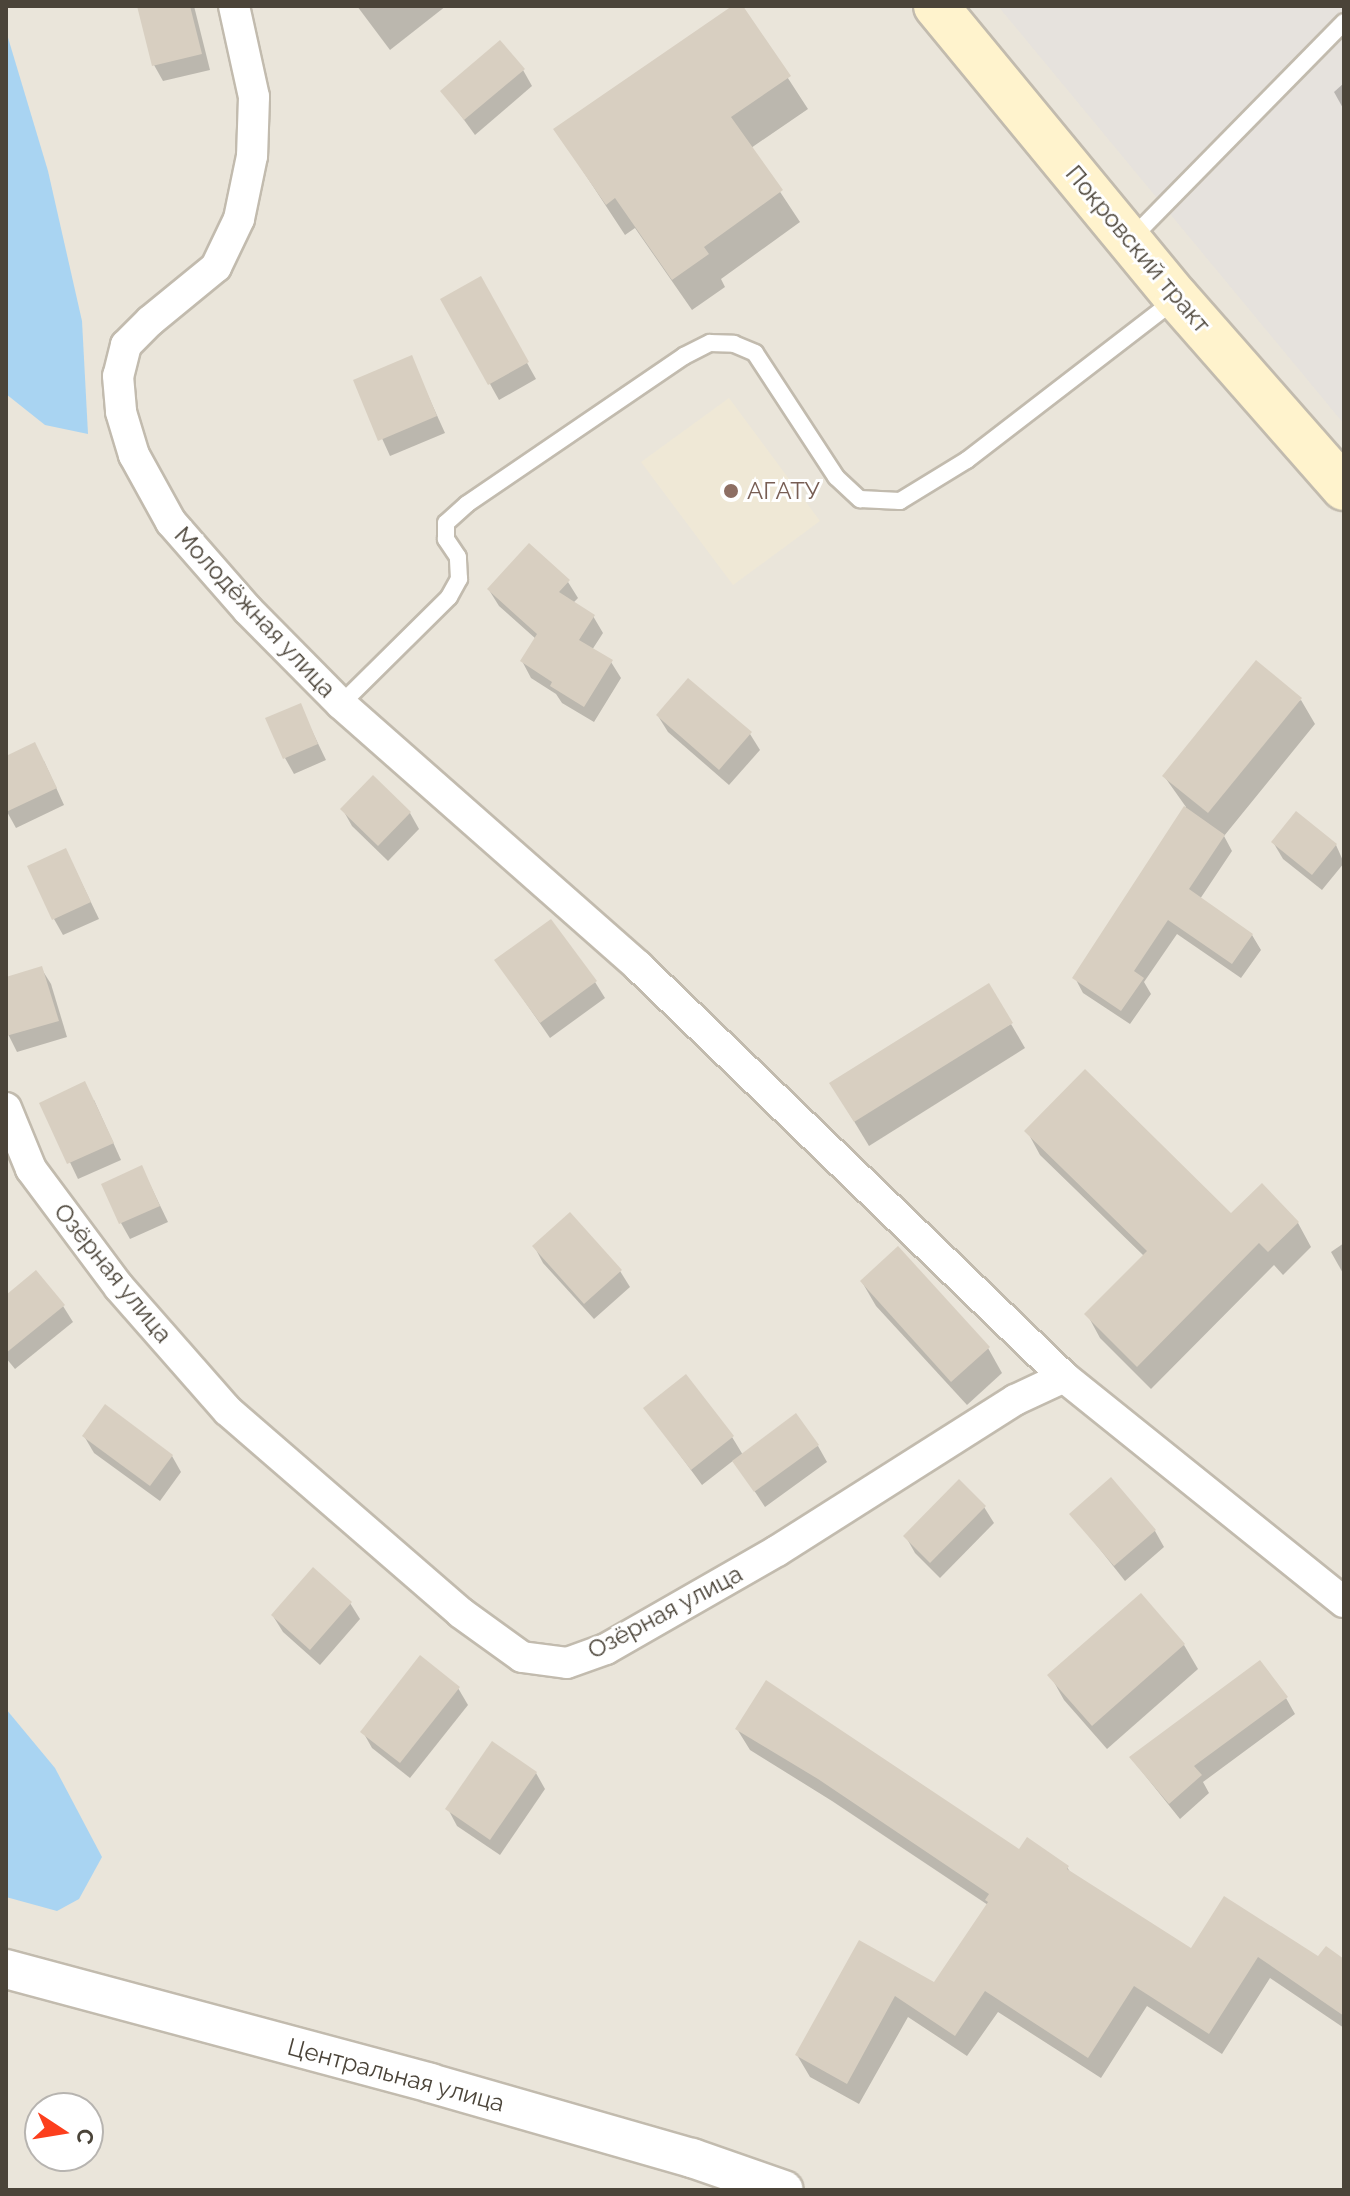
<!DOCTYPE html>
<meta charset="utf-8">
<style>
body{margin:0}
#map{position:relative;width:1350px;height:2196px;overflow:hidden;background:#f6f3ec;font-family:Raleway,sans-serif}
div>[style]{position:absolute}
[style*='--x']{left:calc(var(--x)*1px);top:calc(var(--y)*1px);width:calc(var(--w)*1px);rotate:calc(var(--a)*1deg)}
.residential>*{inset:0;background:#eae5da}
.industrial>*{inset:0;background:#e6e2dd}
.education>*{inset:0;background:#efe8d6}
.water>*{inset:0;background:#a9d4f2}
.shadow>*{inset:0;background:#0003}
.building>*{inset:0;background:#d8cfc1}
.roads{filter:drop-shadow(2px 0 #c2bbae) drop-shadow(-2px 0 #c2bbae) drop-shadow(0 2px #c2bbae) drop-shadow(0 -2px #c2bbae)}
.service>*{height:16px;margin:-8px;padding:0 8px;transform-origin:8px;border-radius:8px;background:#fff}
.minor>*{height:30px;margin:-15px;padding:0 15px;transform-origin:15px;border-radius:15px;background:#fff}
.tertiary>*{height:38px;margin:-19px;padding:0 19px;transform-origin:19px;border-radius:19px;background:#fff}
.secondary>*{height:44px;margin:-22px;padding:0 22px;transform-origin:22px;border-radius:22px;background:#fff3cd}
.dots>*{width:22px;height:22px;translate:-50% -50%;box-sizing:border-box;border:4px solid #fff;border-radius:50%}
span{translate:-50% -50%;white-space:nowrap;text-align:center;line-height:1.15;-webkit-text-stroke:6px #fff;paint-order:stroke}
.street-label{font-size:24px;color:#4b4439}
.education-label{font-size:24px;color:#785e54}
.left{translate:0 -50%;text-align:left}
.frame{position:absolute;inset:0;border:8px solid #4b4439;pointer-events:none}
.north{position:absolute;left:24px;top:2092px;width:80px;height:80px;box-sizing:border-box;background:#fff;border:2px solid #b7b4b0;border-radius:50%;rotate:102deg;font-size:22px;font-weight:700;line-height:32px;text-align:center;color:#4b4439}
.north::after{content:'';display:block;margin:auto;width:28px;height:36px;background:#fc3f1d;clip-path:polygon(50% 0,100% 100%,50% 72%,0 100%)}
</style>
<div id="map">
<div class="residential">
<div style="clip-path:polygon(evenodd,6px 6px,1344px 6px,1344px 2190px,6px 2190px,6px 6px,40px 2108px,88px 2108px,88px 2156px,40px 2156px,40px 2108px)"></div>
</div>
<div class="industrial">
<div style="clip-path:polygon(998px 6px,1344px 6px,1344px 424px)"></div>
</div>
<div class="education">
<div style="clip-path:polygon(729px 398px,820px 521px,733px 585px,641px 462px)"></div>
</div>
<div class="water">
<div style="clip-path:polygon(6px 31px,48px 171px,82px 321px,88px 434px,45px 425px,6px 394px)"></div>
<div style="clip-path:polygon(6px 1709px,55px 1768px,102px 1857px,79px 1899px,57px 1911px,6px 1897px)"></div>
</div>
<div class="shadow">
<div style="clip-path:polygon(139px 6px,194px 6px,210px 70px,163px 81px,154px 65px)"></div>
<div style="clip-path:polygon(357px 6px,446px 6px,390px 50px)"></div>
<div style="clip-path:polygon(735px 6px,741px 6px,808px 109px,751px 148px,800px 222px,721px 279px,725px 287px,692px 310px,635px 228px,625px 235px,556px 130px)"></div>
<div style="clip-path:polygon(523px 70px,532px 86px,475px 135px,443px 91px)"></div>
<div style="clip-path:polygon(1344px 83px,1344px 110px,1334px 92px)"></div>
<div style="clip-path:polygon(480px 279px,536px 379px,499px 400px,443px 300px)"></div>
<div style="clip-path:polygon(411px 358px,445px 433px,390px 456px,356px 381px)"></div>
<div style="clip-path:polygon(568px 582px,578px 598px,573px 603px,593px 616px,603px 633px,592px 650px,611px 662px,621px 678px,594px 722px,562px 703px,556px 694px,531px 678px,522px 661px,536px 639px,499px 606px,489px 590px)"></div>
<div style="clip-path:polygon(1301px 700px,1315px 724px,1224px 836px,1232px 851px,1200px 899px,1252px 935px,1261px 950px,1241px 978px,1177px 934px,1144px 982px,1151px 994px,1130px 1024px,1083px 993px,1075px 978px,1186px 807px,1164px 776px)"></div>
<div style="clip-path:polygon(300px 706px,326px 760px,294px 774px,285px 758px)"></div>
<div style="clip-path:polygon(658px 716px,750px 734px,760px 750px,729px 785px,668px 732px)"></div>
<div style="clip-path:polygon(6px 758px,44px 761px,64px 805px,16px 828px,6px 810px)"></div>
<div style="clip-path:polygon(343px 810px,410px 813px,419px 829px,388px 861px,352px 826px)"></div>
<div style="clip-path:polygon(1273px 842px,1336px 845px,1344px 863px,1322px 890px,1283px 859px)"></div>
<div style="clip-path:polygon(74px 867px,99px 919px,63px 935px,54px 919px)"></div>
<div style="clip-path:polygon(497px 961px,595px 982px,605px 998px,550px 1038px)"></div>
<div style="clip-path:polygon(41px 968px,51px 984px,67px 1037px,17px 1052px,6px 1030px,6px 979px)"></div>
<div style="clip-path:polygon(1011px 1024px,1025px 1048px,869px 1146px,846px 1108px)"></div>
<div style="clip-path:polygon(94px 1100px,121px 1160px,78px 1179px,42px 1104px)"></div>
<div style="clip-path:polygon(1027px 1131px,1231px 1215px,1298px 1223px,1311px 1247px,1283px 1275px,1274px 1265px,1151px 1389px,1100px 1338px,1087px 1314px,1144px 1256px,1040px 1155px)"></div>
<div style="clip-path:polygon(142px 1168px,168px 1222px,130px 1239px,121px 1223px)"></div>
<div style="clip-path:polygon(1344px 1243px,1344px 1275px,1331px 1252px)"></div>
<div style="clip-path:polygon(534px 1246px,620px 1271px,630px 1287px,594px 1319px,543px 1263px)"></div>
<div style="clip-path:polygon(862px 1282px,988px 1348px,1002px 1373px,967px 1405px,876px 1306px)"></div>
<div style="clip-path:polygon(6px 1297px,63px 1306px,73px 1322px,15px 1369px,6px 1358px)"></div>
<div style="clip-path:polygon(646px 1409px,732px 1437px,743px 1455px,818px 1446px,827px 1462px,765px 1507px,734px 1460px,702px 1485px)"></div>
<div style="clip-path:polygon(84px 1436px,172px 1456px,181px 1472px,160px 1501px,94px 1453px)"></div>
<div style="clip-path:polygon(984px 1507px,994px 1523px,940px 1578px,915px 1553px,906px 1537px)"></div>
<div style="clip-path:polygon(1072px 1514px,1155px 1531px,1164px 1547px,1125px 1581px)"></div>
<div style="clip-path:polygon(350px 1603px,360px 1619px,320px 1665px,283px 1632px,273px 1616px)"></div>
<div style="clip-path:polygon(1184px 1645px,1198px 1669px,1107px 1749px,1064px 1700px,1050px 1675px)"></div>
<div style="clip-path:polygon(458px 1688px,468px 1705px,410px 1778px,372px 1748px,363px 1732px)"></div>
<div style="clip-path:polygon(1286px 1698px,1295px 1714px,1203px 1782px,1209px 1793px,1180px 1819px,1131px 1758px)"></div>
<div style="clip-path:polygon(737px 1729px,1020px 1851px,1067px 1867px,1072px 1875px,1191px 1951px,1344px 1961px,1344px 2028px,1270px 1978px,1222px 2054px,1147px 2006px,1101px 2078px,998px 2012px,967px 2056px,908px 2017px,859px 2104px,810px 2077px,797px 2055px,859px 1943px,935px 1984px,988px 1905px,832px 1801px,750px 1750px)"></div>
<div style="clip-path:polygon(536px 1773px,545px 1789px,500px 1855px,457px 1826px,448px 1809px)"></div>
</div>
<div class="building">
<div style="clip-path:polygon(137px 6px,190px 6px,202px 54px,152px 66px)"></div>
<div style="clip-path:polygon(732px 6px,743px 6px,791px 76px,731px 117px,783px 190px,704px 247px,709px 254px,672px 280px,615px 198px,606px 205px,553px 129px)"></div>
<div style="clip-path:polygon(500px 40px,525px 69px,464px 120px,440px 91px)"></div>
<div style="clip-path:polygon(481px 276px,529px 362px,488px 385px,440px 299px)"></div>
<div style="clip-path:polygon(412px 355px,437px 416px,378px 441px,353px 380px)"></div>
<div style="clip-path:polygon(529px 543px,570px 580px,559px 592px,595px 615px,579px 640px,613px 660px,584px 707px,550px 686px,552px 682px,520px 661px,537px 634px,487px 589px)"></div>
<div style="clip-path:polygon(1256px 660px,1302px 698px,1208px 813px,1162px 776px)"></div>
<div style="clip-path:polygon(688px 678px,752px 732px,719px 770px,656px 715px)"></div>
<div style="clip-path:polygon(301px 703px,318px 744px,283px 759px,265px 718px)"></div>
<div style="clip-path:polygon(35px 742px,57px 788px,6px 812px,6px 756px)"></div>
<div style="clip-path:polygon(373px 775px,411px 812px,378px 846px,340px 809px)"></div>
<div style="clip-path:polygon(1184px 806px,1225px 835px,1189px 889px,1253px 934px,1232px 964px,1168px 920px,1134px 971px,1144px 978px,1121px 1011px,1072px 978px)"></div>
<div style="clip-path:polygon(1296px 811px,1337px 844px,1312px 875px,1271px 842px)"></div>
<div style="clip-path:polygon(66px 848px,91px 902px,52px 920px,27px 866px)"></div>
<div style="clip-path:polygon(551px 919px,597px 981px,540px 1023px,494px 960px)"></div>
<div style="clip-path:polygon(42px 966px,59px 1021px,6px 1036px,6px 977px)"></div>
<div style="clip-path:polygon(989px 983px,1013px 1023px,854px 1122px,829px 1083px)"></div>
<div style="clip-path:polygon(1085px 1069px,1231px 1213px,1262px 1183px,1299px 1222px,1268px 1252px,1259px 1243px,1137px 1367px,1084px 1314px,1147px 1251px,1024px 1131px)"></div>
<div style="clip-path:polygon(85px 1081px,114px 1143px,67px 1164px,39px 1103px)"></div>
<div style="clip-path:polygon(142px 1165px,160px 1206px,119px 1224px,101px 1184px)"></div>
<div style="clip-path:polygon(570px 1212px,622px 1270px,584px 1304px,532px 1246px)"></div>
<div style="clip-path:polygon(898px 1246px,990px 1347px,951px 1382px,860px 1281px)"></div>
<div style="clip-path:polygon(36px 1270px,65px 1305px,6px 1353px,6px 1295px)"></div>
<div style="clip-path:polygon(686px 1374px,734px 1436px,691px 1470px,643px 1408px)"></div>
<div style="clip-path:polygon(105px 1404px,173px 1455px,150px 1486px,82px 1436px)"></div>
<div style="clip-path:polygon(796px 1413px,819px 1445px,754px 1492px,732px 1461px)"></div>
<div style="clip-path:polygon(1111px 1477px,1156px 1530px,1114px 1566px,1069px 1514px)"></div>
<div style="clip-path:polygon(959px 1479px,986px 1506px,930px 1563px,903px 1536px)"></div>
<div style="clip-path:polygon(313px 1567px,352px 1602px,310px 1650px,271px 1615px)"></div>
<div style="clip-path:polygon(1141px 1593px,1185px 1644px,1092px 1726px,1047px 1675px)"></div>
<div style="clip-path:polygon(420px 1655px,460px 1687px,400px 1763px,360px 1732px)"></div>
<div style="clip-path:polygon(1260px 1660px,1288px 1697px,1194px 1766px,1202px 1775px,1169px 1804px,1129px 1757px)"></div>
<div style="clip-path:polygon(766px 1680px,1019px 1849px,1027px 1837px,1069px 1866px,1067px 1869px,1191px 1948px,1224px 1896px,1318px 1956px,1326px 1946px,1344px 1959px,1344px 2016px,1258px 1957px,1209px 2034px,1134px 1986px,1088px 2058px,985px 1991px,955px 2036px,895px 1996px,847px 2084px,795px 2055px,859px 1940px,934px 1982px,988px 1902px,985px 1900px,989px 1894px,818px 1779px,735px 1729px)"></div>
<div style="clip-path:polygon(492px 1741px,537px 1772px,490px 1840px,445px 1809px)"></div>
</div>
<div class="roads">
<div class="service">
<div style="--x:1131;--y:239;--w:304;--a:-45.5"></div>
<div style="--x:341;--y:704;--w:152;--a:-44.7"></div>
<div style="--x:449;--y:597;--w:21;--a:-61"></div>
<div style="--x:459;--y:579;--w:22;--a:-93"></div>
<div style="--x:458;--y:557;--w:22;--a:-124"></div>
<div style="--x:446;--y:539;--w:16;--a:-90"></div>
<div style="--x:446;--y:523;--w:28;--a:-42"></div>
<div style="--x:467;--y:504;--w:263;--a:-34.3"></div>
<div style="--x:684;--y:356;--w:29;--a:-27"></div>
<div style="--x:710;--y:343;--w:24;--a:2"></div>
<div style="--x:734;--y:344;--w:23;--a:23"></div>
<div style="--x:755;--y:353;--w:148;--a:56.8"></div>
<div style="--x:836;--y:477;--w:33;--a:43"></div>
<div style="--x:860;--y:499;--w:40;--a:2.9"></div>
<div style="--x:900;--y:501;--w:79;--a:-31.5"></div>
<div style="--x:967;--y:460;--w:264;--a:-37.6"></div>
</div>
<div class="minor">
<div style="--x:234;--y:6;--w:93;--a:77.6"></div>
<div style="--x:254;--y:97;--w:59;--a:91.9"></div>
<div style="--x:252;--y:156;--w:64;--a:101.7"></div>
<div style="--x:239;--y:219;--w:53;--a:115.6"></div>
<div style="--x:216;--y:267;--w:85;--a:140.7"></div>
<div style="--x:150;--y:321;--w:34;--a:135"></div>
<div style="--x:126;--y:345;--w:32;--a:104"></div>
<div style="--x:118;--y:376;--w:36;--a:85"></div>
<div style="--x:121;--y:412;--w:45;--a:73.2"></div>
<div style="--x:134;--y:455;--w:77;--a:61.1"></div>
<div style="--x:171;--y:522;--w:117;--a:48.8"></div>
<div style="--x:248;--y:610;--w:132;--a:45.3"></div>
<div style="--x:341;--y:704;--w:396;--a:41.4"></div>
<div style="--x:638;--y:966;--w:592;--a:43.97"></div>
<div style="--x:6;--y:1108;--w:66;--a:67.7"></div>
<div style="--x:31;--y:1169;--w:147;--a:53.3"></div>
<div style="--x:119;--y:1287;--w:165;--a:48.7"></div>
<div style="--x:228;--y:1411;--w:308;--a:40.9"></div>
<div style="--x:461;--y:1613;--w:75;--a:35.8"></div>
<div style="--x:522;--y:1657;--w:45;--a:7.6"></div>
<div style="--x:567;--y:1663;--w:41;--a:-19.7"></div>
<div style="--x:606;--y:1649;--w:197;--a:-29.8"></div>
<div style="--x:777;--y:1551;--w:282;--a:-32.4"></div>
<div style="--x:1015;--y:1400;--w:54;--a:-25.1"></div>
<div style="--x:1064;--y:1377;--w:359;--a:38.8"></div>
</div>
<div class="tertiary">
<div style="--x:6;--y:1969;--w:439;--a:15"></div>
<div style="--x:430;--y:2083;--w:273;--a:16"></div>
<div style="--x:692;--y:2158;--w:97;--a:19.2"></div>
</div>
<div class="secondary">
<div style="--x:936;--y:6;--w:379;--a:50.5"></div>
<div style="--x:1177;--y:298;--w:253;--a:48.7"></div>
</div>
</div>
<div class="dots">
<div style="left:731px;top:491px;background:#8d6e63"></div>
</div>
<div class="street-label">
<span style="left:1138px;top:249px;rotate:50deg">Покровский тракт</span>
<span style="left:255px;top:612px;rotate:47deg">Молодёжная улица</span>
<span style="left:113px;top:1273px;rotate:51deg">Озёрная улица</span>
<span style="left:665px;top:1612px;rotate:-28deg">Озёрная улица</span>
<span style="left:396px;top:2075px;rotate:15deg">Центральная улица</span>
</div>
<div class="education-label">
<span class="left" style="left:747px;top:491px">АГАТУ</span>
</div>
<div class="frame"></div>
<div class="north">С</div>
</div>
